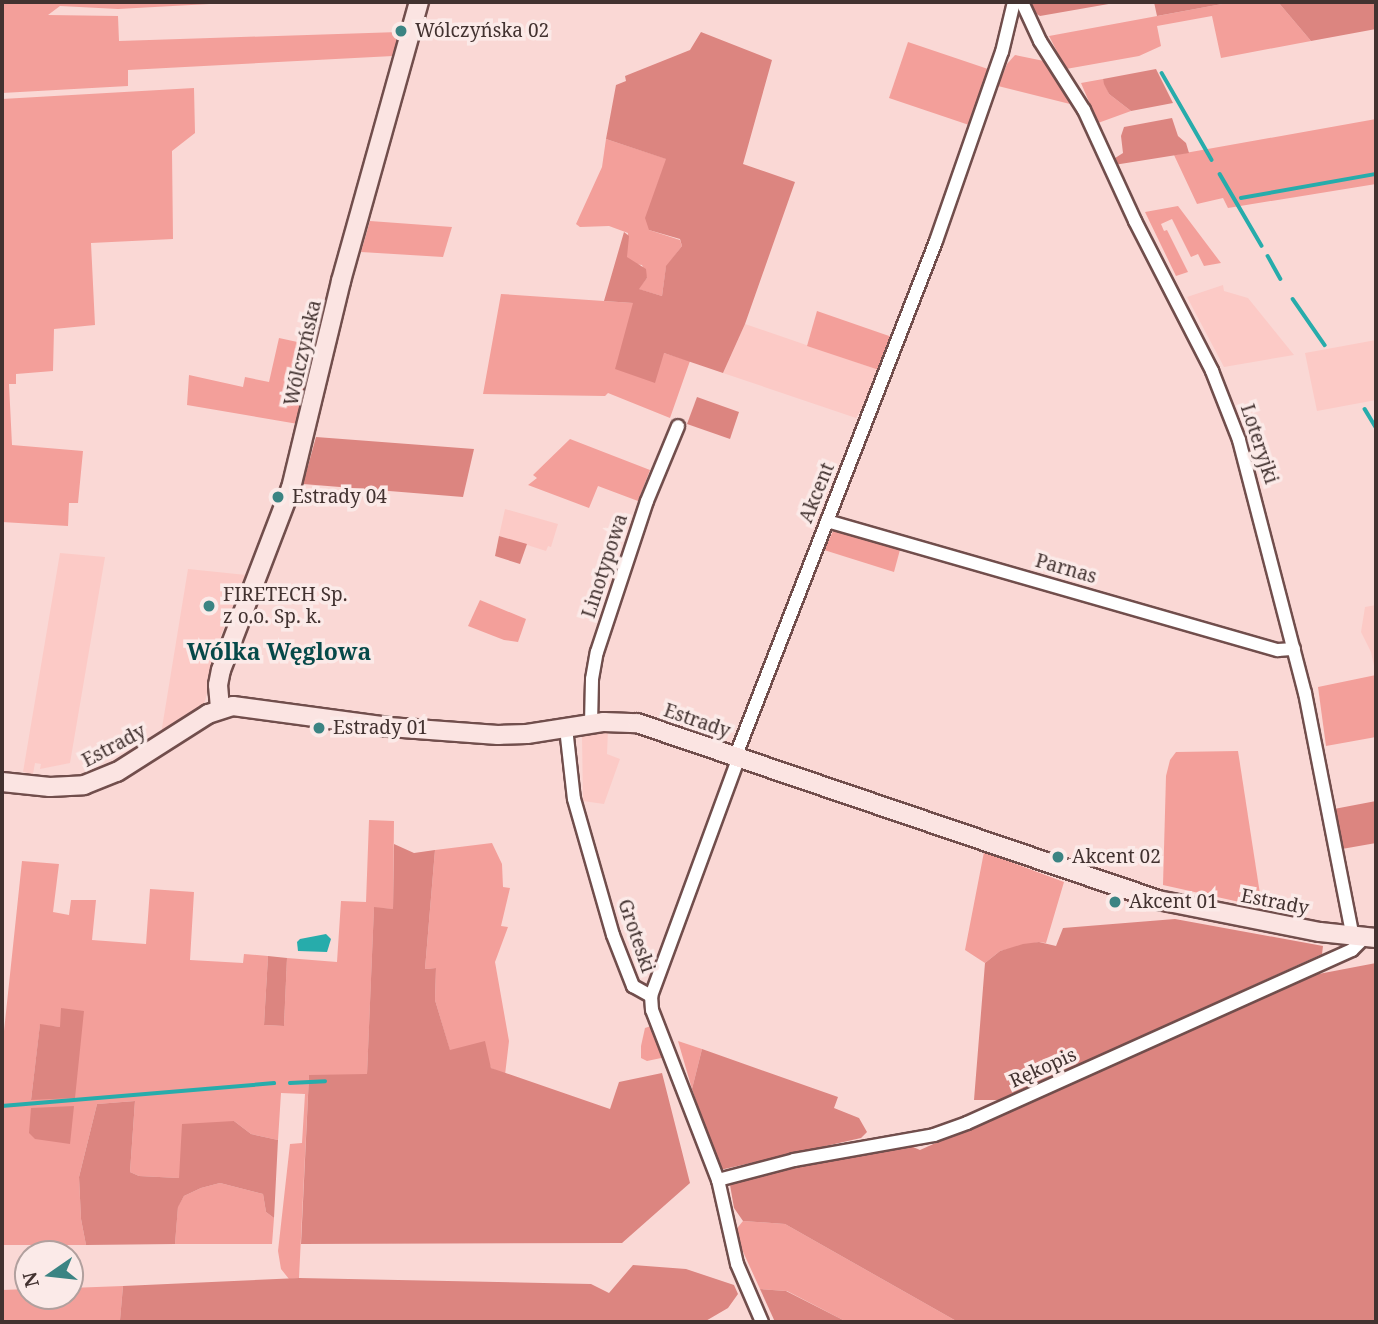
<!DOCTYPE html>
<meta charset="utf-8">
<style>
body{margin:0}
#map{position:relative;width:1378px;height:1324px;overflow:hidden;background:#fad8d5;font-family:"Noto Serif",serif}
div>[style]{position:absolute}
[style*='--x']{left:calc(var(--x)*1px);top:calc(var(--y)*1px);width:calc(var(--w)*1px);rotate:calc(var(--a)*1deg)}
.built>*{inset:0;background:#fccac6}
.green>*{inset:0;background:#f39f9a}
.forest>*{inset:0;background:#dc8580}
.water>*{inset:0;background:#27acab}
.stream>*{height:3.5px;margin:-1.75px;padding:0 1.75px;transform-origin:1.75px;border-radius:1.75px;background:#27acab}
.roads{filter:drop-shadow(2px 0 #714e4c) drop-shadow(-2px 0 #714e4c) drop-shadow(0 2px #714e4c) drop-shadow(0 -2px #714e4c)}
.street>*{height:12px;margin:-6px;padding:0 6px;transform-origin:6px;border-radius:6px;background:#fff}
.secondary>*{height:18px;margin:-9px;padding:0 9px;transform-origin:9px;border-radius:9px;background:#fbe4e2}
.dots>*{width:19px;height:19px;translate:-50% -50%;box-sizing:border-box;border:4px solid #fbeae8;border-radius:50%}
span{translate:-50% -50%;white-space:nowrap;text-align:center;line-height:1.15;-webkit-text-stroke:7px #fbeae8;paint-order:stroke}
.poi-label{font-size:19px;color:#423230}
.left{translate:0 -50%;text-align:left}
.street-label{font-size:19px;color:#423230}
.quarter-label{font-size:23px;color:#064949;font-weight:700}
.frame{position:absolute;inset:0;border:4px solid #423230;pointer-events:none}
.north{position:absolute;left:14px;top:1240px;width:70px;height:70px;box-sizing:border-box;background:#fbeae8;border:2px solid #b1a09e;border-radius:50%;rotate:256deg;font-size:19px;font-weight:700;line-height:28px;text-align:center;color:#423230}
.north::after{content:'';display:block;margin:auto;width:24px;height:32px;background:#3b8483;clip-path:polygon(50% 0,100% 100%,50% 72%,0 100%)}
</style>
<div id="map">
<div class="built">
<div style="clip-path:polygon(1223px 285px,1224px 291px,1248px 298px,1294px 355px,1224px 367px,1187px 297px)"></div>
<div style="clip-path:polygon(745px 324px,879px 370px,866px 402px,856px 418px,723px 373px)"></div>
<div style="clip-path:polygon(1376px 340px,1376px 400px,1317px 411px,1305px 353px)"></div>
<div style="clip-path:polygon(505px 509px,558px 524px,551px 547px,548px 546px,546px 551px,499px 536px)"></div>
<div style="clip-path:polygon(60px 553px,105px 557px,70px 763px,40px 769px,41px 764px,35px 763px,33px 774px,23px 772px)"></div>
<div style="clip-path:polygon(188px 569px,246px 575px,221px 635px,204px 705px,161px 734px)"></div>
<div style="clip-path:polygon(1376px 605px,1376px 675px,1371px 652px,1361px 632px,1365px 607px)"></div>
<div style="clip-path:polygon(608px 730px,607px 754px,620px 759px,604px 804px,583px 801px,582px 737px)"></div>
</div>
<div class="green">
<div style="clip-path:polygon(2px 2px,246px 2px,118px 9px,60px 6px,48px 15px,118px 16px,119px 41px,399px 32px,393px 56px,128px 70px,128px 86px,2px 93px)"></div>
<div style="clip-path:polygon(1233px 2px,1278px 2px,1311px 41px,1221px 58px,1212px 16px,1157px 26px,1161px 46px,1139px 56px,1066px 69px,1049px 36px)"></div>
<div style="clip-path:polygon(908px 42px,988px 69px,969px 125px,889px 98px)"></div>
<div style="clip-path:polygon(1015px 55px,1044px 61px,1070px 104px,998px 86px,1007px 64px)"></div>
<div style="clip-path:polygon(1103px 79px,1109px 94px,1131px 111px,1098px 123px,1081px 83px)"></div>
<div style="clip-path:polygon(194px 88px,195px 133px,172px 151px,173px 239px,91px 243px,95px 325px,54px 329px,53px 371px,16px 374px,16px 384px,9px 384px,12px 445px,83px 451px,78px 503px,69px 503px,68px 526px,2px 522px,2px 99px)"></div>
<div style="clip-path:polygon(1376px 119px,1376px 184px,1228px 208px,1223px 198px,1197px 204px,1174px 155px)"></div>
<div style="clip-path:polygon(606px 139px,667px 159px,657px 186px,649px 230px,680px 240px,682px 246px,666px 267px,662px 296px,638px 289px,647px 278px,642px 265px,634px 264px,626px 257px,628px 233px,609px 226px,580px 227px,576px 224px,602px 167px)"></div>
<div style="clip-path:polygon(1178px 206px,1221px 263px,1204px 266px,1198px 254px,1191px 257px,1172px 219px,1161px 224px,1164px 231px,1167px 230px,1188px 272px,1176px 276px,1145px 212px)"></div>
<div style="clip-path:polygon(370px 221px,452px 227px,443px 257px,361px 252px)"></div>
<div style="clip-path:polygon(501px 294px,633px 303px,664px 353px,690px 361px,670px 418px,608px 393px,605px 396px,483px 394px)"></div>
<div style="clip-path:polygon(817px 311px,892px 337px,879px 370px,807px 346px)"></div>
<div style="clip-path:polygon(279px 338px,316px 346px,298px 424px,187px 405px,189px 375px,243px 387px,245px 377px,269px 382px)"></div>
<div style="clip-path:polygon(570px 439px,650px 470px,638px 501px,598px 486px,589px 508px,528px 485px,537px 478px,533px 475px)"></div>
<div style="clip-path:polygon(835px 527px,901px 546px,894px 572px,824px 550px)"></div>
<div style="clip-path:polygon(480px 600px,526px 619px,518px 642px,504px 640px,468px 626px)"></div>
<div style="clip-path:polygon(1376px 675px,1376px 737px,1326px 746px,1318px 687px)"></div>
<div style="clip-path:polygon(1238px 751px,1262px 907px,1163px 885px,1166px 776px,1170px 760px,1176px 752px)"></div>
<div style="clip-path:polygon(evenodd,369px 820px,394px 821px,393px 909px,374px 908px,367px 1075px,309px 1075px,299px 1278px,289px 1279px,281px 1269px,278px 1251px,290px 1144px,302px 1143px,305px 1094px,281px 1093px,278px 1140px,251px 1134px,234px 1121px,179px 1178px,139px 1176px,130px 1172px,135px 1101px,97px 1104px,79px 1177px,81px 1219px,86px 1245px,2px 1245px,2px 1050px,22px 861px,59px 864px,53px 912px,69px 915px,71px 900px,96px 900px,92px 940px,146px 944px,150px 889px,194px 892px,190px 960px,243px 963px,244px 954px,268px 956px,264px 1025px,284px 1026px,287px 958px,337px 962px,341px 901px,366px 902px,369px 820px,40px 1025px,60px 1027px,32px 1100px,31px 1100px,40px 1025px)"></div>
<div style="clip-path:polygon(492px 843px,502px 864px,503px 887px,510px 888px,501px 926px,508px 927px,495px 962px,509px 1041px,505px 1075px,491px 1068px,487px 1058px,450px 1051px,435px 1000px,436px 968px,425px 969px,435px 850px)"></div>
<div style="clip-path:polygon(984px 852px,1064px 882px,1046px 943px,1039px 942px,1000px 951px,985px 963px,965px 950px)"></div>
<div style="clip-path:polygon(651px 1026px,666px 1057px,647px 1061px,641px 1058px,641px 1046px,645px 1028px)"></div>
<div style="clip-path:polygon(678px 1041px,702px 1049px,692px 1089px)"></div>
<div style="clip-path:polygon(220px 1183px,263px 1194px,266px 1212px,274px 1218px,272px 1244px,175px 1244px,178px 1206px,184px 1196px,201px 1188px)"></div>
<div style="clip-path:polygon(743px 1221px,785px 1224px,958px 1322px,847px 1322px,787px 1291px,760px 1289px,734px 1232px)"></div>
<div style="clip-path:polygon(123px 1286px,120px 1320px,2px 1322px,2px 1290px,28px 1289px,28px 1296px,70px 1296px,70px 1288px)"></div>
</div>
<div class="forest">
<div style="clip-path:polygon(1030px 2px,1120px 2px,1040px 16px,1035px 13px)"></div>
<div style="clip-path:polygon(1154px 2px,1233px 2px,1157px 16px)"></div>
<div style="clip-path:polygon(1278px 2px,1376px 2px,1376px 29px,1311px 41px)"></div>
<div style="clip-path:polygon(701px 32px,772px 60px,743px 164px,795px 182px,745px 324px,723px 373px,664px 353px,655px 383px,615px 369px,633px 303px,604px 301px,624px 232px,629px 236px,627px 257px,646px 269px,647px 278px,639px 289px,662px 296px,666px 266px,682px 246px,680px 239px,649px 230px,645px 218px,666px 159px,606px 139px,616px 85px,626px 81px,625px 76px,690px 50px)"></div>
<div style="clip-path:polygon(1156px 69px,1173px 103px,1131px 111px,1109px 94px,1104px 84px,1103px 79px)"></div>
<div style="clip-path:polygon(1172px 118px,1178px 136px,1186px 143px,1189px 153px,1114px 165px,1112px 160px,1123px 153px,1121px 136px,1124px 127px)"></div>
<div style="clip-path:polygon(697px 397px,739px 412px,730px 439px,687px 424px)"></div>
<div style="clip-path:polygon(316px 437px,474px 449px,463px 497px,303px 484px)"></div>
<div style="clip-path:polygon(499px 536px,527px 544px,520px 564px,495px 556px)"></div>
<div style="clip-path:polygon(1376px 801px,1376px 843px,1342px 849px,1334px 809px)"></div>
<div style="clip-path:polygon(394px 844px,414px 853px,435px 850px,425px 969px,436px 968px,435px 1000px,450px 1050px,485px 1041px,491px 1068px,610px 1109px,619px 1082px,662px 1073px,690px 1183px,622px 1243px,301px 1244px,309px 1075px,367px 1074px,374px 907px,393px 909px)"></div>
<div style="clip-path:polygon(1175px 919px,1323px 946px,1322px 954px,1002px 1100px,974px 1100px,985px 963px,1000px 951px,1023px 944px,1039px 942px,1056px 946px,1063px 928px)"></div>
<div style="clip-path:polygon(268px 956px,287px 958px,284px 1026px,264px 1025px)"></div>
<div style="clip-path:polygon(1376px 963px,1376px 1322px,958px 1322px,785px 1224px,743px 1221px,734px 1208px,730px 1185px,752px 1176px,906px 1144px,920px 1150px,1308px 976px)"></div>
<div style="clip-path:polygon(61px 1008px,84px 1011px,75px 1098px,31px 1100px,40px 1024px,60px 1027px)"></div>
<div style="clip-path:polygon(702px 1049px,838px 1097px,834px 1108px,859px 1118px,867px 1132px,861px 1138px,720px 1170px,692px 1089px)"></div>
<div style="clip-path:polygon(135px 1101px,130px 1172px,139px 1176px,179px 1178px,182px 1124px,234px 1121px,251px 1134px,278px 1140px,274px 1218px,266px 1212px,263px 1194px,220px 1183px,201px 1188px,184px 1196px,178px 1207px,175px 1244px,86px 1245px,81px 1219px,79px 1177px,97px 1104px)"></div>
<div style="clip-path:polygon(74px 1106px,70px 1144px,35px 1139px,29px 1133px,31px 1108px)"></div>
<div style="clip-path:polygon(633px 1265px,686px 1269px,734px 1285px,738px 1294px,728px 1308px,704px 1322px,32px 1322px,120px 1320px,123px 1286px,299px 1278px,591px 1284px,609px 1293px)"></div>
<div style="clip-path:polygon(760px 1289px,786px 1291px,847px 1322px,775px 1322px)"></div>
</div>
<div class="water">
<div style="clip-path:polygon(326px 934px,331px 939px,327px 952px,298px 951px,297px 942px,300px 939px)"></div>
</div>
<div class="stream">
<div style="--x:1162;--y:73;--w:100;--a:60.1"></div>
<div style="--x:1220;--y:174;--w:83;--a:59.7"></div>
<div style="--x:1241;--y:198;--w:137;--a:-10.1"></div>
<div style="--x:1268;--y:256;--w:26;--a:61"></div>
<div style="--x:1293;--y:299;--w:56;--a:55.2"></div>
<div style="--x:1365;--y:409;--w:21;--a:59"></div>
<div style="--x:290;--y:1083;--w:35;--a:-3"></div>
<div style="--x:2;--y:1106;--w:273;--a:-4.8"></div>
</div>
<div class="roads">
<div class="street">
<div style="--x:1022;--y:2;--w:43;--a:65.2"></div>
<div style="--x:1040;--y:41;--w:82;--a:57.5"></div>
<div style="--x:1084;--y:110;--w:122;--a:65.3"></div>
<div style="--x:1135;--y:221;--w:169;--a:62.8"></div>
<div style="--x:1212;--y:371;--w:74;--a:68.6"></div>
<div style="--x:1239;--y:440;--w:261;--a:75.4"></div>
<div style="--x:1305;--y:693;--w:249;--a:78.9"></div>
<div style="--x:827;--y:521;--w:469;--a:16"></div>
<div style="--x:1278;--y:650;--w:16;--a:-4"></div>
<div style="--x:591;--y:724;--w:45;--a:-88.7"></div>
<div style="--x:592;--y:679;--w:27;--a:-80"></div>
<div style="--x:597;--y:652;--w:159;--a:-71.7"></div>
<div style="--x:647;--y:501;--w:81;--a:-67.5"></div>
<div style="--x:566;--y:728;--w:71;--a:83.6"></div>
<div style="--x:574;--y:799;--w:141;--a:74"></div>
<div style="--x:613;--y:935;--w:55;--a:68.6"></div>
<div style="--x:633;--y:986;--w:21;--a:29"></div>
<div style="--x:718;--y:1180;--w:79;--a:-14.7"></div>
<div style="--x:794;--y:1160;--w:142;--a:-10.1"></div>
<div style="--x:934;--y:1135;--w:35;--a:-20"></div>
<div style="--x:967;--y:1123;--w:422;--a:-24.2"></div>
<div style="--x:1352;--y:950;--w:17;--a:-45"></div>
<div style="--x:762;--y:1322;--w:63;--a:-113.3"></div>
<div style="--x:737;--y:1264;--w:86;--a:-102.7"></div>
<div style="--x:718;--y:1180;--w:182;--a:-111.2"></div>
<div style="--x:652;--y:1010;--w:14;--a:-94"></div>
<div style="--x:651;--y:996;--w:246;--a:-69.8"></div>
<div style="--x:736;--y:765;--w:15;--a:-82"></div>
<div style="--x:738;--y:750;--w:546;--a:-68.74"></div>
<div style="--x:936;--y:241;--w:200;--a:-70.8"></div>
<div style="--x:1002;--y:52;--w:51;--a:-76.5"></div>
</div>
<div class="secondary">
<div style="--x:220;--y:708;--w:23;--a:-95"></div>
<div style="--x:218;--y:685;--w:15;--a:-79"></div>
<div style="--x:221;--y:670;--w:195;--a:-69"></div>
<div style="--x:291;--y:488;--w:213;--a:-76.4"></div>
<div style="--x:341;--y:281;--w:290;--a:-74.4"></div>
<div style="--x:2;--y:782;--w:48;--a:5.9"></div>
<div style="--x:50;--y:787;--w:34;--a:-3"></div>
<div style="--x:84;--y:785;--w:35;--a:-22"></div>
<div style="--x:117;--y:772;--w:108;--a:-32.5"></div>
<div style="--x:208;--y:714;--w:26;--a:-18"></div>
<div style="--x:233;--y:706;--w:157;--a:7.7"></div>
<div style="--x:389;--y:727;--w:109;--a:4.2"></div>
<div style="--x:498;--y:735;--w:29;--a:-2"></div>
<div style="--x:527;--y:734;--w:78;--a:-8.9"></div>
<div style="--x:604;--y:722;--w:33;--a:2"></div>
<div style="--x:637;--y:723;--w:550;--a:18.76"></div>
<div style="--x:1158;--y:900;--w:165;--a:11.2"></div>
<div style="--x:1320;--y:932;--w:56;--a:6.1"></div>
</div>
</div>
<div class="dots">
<div style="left:401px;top:31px;background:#3b8483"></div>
<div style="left:278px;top:497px;background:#3b8483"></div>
<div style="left:209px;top:606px;background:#3b8483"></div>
<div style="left:319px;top:728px;background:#3b8483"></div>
<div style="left:1058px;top:857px;background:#3b8483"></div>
<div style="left:1115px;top:902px;background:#3b8483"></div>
</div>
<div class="poi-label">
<span class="left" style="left:415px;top:31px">Wólczyńska 02</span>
<span class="left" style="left:292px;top:497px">Estrady 04</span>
<span class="left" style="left:223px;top:606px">FIRETECH Sp.<br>z o.o. Sp. k.</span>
<span class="left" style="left:333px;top:728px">Estrady 01</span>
<span class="left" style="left:1072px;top:857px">Akcent 02</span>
<span class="left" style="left:1129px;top:902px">Akcent 01</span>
</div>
<div class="street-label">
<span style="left:303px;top:353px;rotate:-77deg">Wólczyńska</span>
<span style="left:1259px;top:444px;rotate:72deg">Loteryjki</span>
<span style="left:817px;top:493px;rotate:-68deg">Akcent</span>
<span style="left:605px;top:566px;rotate:-72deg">Linotypowa</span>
<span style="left:1066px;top:569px;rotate:16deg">Parnas</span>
<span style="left:697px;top:721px;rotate:19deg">Estrady</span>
<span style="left:114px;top:746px;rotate:-28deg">Estrady</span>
<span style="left:1275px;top:902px;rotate:11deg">Estrady</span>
<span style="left:636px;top:936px;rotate:71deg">Groteski</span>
<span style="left:1043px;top:1068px;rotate:-24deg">Rękopis</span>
</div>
<div class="quarter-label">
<span style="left:279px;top:651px">Wólka Węglowa</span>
</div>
<div class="frame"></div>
<div class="north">N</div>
</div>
